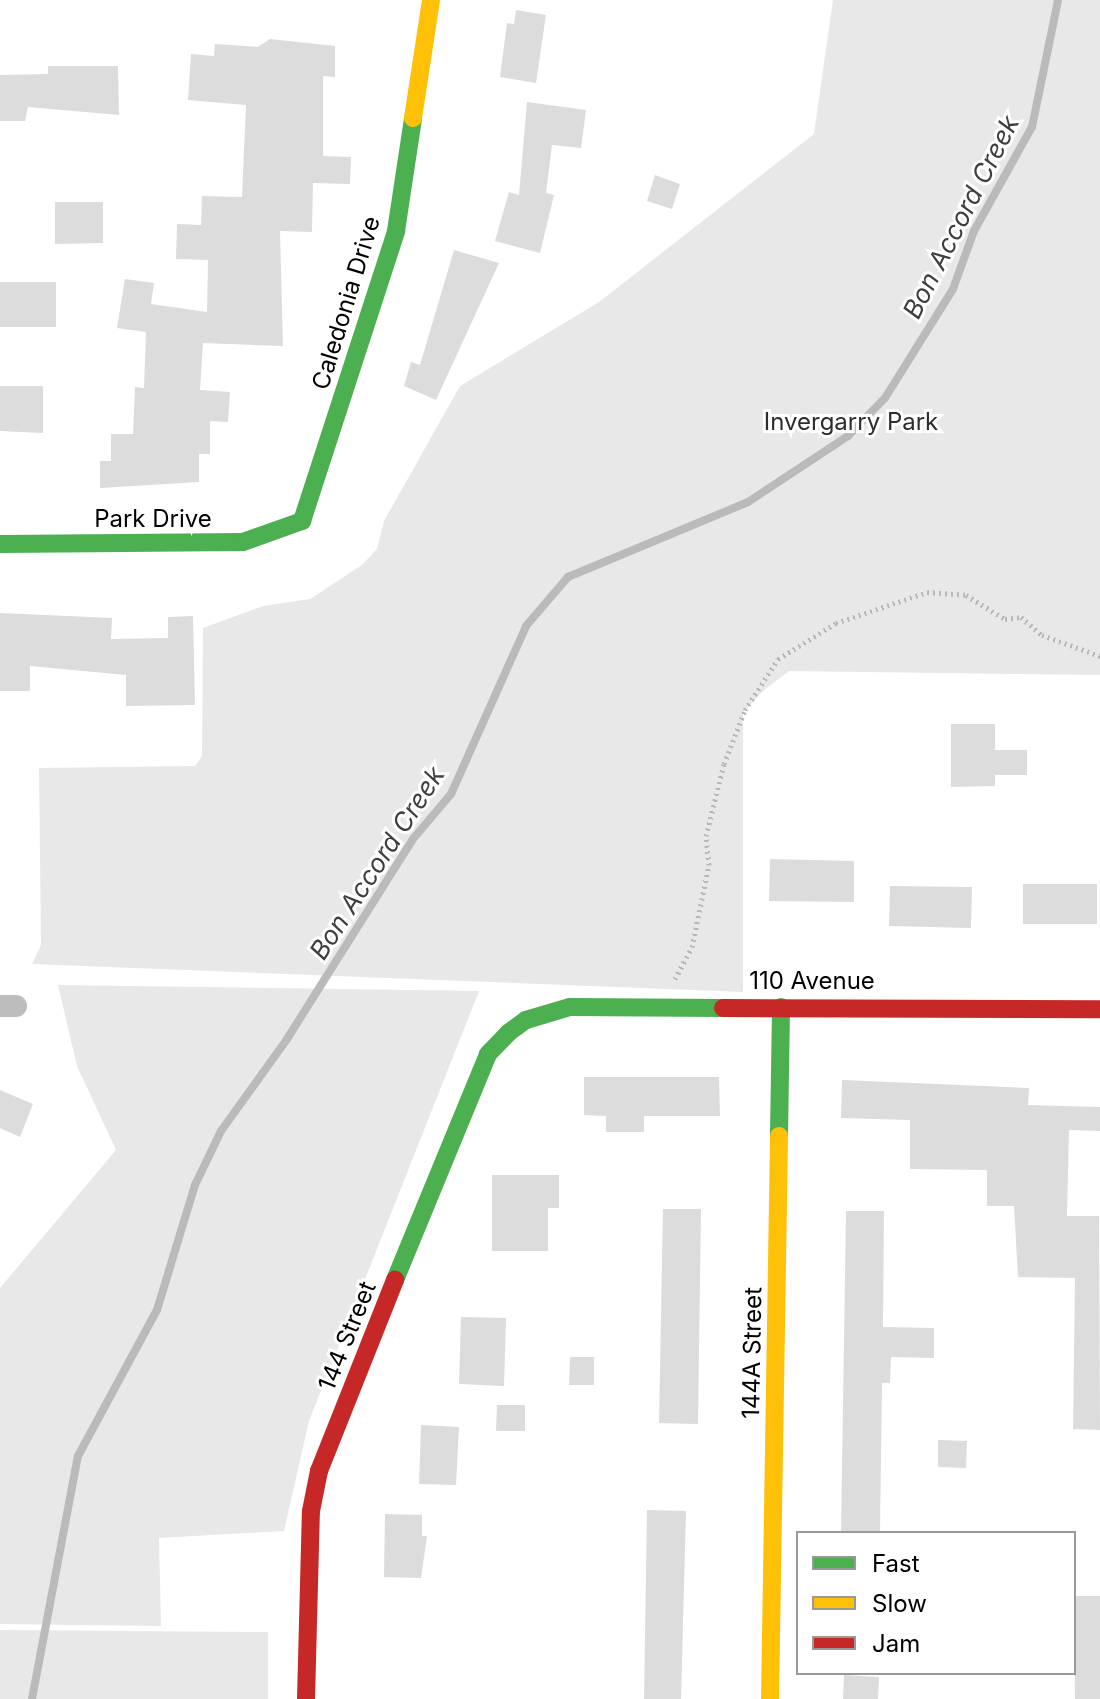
<!DOCTYPE html>
<style>
body{margin:0}
#map{position:relative;width:1100px;height:1699px;overflow:hidden;background:#fff;font-family:Inter,sans-serif}
div>[style]{position:absolute}
[style*='--x']{left:calc(var(--x)*1px);top:calc(var(--y)*1px);width:calc(var(--w)*1px);rotate:calc(var(--a)*1deg)}
.green>*{inset:0;background:#e8e8e8}
.stream>*{height:8px;margin:-4px;padding:0 4px;transform-origin:4px;border-radius:4px;background:#bababa}
.building>*{inset:0;background:#dcdcdc}
.path>*{height:5px;margin-top:-2.5px;transform-origin:0;background:repeating-linear-gradient(90deg,#b8b8b8 0 2px,transparent 0 6px)}
.street>*{height:22px;margin:-11px;padding:0 11px;transform-origin:11px;border-radius:11px;background:#bdbdbd}
.fast>*{height:18px;margin:-9px;padding:0 9px;transform-origin:9px;border-radius:9px;background:#4caf50}
.slow>*{height:18px;margin:-9px;padding:0 9px;transform-origin:9px;border-radius:9px;background:#ffc107}
.jam>*{height:18px;margin:-9px;padding:0 9px;transform-origin:9px;border-radius:9px;background:#c62828}
span{translate:-50% -50%;white-space:nowrap;text-align:center;line-height:1.15;-webkit-text-stroke:6px #fff;paint-order:stroke}
.street-label{font-size:24px;color:#000}
.park-label{font-size:24px;color:#2d2d2d}
.water-label{font-size:26px;color:#3e3e3e;font-style:italic}
.legend{position:absolute;left:796px;top:1531px;width:280px;height:144px;box-sizing:border-box;background:#fff;border:2px solid #999;margin:0;padding:10px 14px;list-style:none;font-size:24px;color:#000}
.legend li{display:flex;align-items:center;gap:16px;height:40px}
.legend b{width:40px;border:2px solid #999}
</style>
<div id="map">
<div class="green">
<div style="clip-path:polygon(833px 0,1100px 0,1100px 675px,789px 671px,763px 691px,743px 713px,743px 992px,32px 964px,41px 945px,39px 768px,195px 766px,202px 756px,203px 628px,263px 606px,310px 599px,362px 565px,377px 549px,384px 521px,460px 386px,599px 302px,814px 134px)"></div>
<div style="clip-path:polygon(58px 985px,479px 991px,309px 1421px,284px 1531px,159px 1538px,161px 1626px,0 1624px,0 1288px,116px 1150px,77px 1066px)"></div>
<div style="clip-path:polygon(0 1630px,268px 1632px,268px 1699px,0 1699px)"></div>
</div>
<div class="stream">
<div style="--x:32;--y:1699;--w:247;--a:-79.3"></div>
<div style="--x:78;--y:1456;--w:166;--a:-61.6"></div>
<div style="--x:157;--y:1310;--w:131;--a:-73.1"></div>
<div style="--x:195;--y:1185;--w:60;--a:-64.3"></div>
<div style="--x:221;--y:1131;--w:113;--a:-54.3"></div>
<div style="--x:287;--y:1039;--w:236;--a:-57.8"></div>
<div style="--x:413;--y:839;--w:59;--a:-49.8"></div>
<div style="--x:451;--y:794;--w:184;--a:-65.9"></div>
<div style="--x:526;--y:626;--w:65;--a:-49.4"></div>
<div style="--x:568;--y:577;--w:195;--a:-22.6"></div>
<div style="--x:748;--y:502;--w:120;--a:-33.4"></div>
<div style="--x:848;--y:436;--w:53;--a:-45.8"></div>
<div style="--x:885;--y:398;--w:128;--a:-58"></div>
<div style="--x:953;--y:289;--w:62;--a:-70.1"></div>
<div style="--x:974;--y:231;--w:119;--a:-60.9"></div>
<div style="--x:1032;--y:127;--w:130;--a:-78.4"></div>
</div>
<div class="building">
<div style="clip-path:polygon(516px 10px,546px 15px,536px 83px,500px 77px,507px 23px,514px 24px)"></div>
<div style="clip-path:polygon(270px 39px,335px 46px,335px 77px,323px 76px,323px 156px,351px 157px,350px 184px,313px 183px,312px 232px,280px 231px,283px 346px,203px 343px,200px 390px,230px 392px,228px 422px,210px 421px,210px 454px,199px 454px,199px 482px,100px 488px,100px 461px,111px 461px,111px 434px,133px 434px,135px 387px,144px 388px,146px 332px,117px 328px,125px 279px,154px 283px,151px 304px,207px 312px,208px 260px,176px 259px,177px 224px,201px 225px,202px 196px,242px 197px,246px 105px,188px 100px,191px 54px,214px 56px,215px 44px,258px 47px)"></div>
<div style="clip-path:polygon(48px 66px,118px 66px,119px 115px,28px 107px,25px 121px,0 121px,0 75px,48px 74px)"></div>
<div style="clip-path:polygon(527px 102px,586px 110px,581px 148px,552px 145px,546px 193px,554px 195px,540px 253px,495px 241px,509px 192px,519px 195px)"></div>
<div style="clip-path:polygon(655px 175px,680px 184px,672px 209px,647px 201px)"></div>
<div style="clip-path:polygon(55px 202px,103px 202px,103px 243px,55px 244px)"></div>
<div style="clip-path:polygon(454px 250px,499px 263px,436px 400px,404px 386px,411px 362px,420px 365px)"></div>
<div style="clip-path:polygon(0 282px,56px 282px,56px 327px,0 327px)"></div>
<div style="clip-path:polygon(0 386px,43px 386px,43px 433px,0 431px)"></div>
<div style="clip-path:polygon(0 613px,112px 618px,111px 639px,168px 638px,168px 617px,193px 616px,195px 705px,126px 706px,126px 675px,30px 666px,30px 691px,0 691px)"></div>
<div style="clip-path:polygon(951px 724px,995px 724px,995px 750px,1027px 750px,1027px 775px,995px 775px,995px 786px,951px 787px)"></div>
<div style="clip-path:polygon(770px 859px,854px 861px,854px 902px,769px 901px)"></div>
<div style="clip-path:polygon(1023px 884px,1097px 884px,1097px 924px,1023px 924px)"></div>
<div style="clip-path:polygon(890px 886px,972px 887px,971px 928px,889px 926px)"></div>
<div style="clip-path:polygon(584px 1077px,719px 1077px,720px 1116px,644px 1116px,644px 1132px,606px 1132px,606px 1116px,584px 1115px)"></div>
<div style="clip-path:polygon(842px 1080px,1029px 1088px,1028px 1105px,1100px 1107px,1100px 1131px,1069px 1130px,1067px 1216px,1099px 1216px,1100px 1430px,1073px 1429px,1075px 1278px,1018px 1277px,1014px 1206px,987px 1206px,987px 1170px,910px 1169px,910px 1120px,841px 1118px)"></div>
<div style="clip-path:polygon(0 1090px,33px 1104px,20px 1137px,0 1128px)"></div>
<div style="clip-path:polygon(492px 1175px,559px 1175px,559px 1208px,548px 1208px,548px 1251px,492px 1251px)"></div>
<div style="clip-path:polygon(663px 1209px,701px 1209px,698px 1424px,659px 1423px)"></div>
<div style="clip-path:polygon(846px 1211px,884px 1211px,883px 1327px,934px 1328px,934px 1358px,891px 1357px,890px 1383px,882px 1383px,880px 1533px,841px 1533px)"></div>
<div style="clip-path:polygon(461px 1317px,506px 1318px,504px 1386px,459px 1384px)"></div>
<div style="clip-path:polygon(570px 1357px,594px 1357px,594px 1385px,569px 1385px)"></div>
<div style="clip-path:polygon(497px 1405px,525px 1405px,525px 1431px,496px 1431px)"></div>
<div style="clip-path:polygon(421px 1425px,459px 1427px,456px 1485px,419px 1484px)"></div>
<div style="clip-path:polygon(938px 1440px,967px 1441px,966px 1468px,938px 1467px)"></div>
<div style="clip-path:polygon(647px 1510px,686px 1511px,681px 1699px,644px 1699px)"></div>
<div style="clip-path:polygon(385px 1514px,422px 1515px,422px 1536px,427px 1536px,421px 1578px,384px 1577px)"></div>
<div style="clip-path:polygon(1074px 1596px,1100px 1596px,1100px 1699px,1075px 1699px)"></div>
<div style="clip-path:polygon(844px 1675px,879px 1677px,878px 1699px,843px 1699px)"></div>
</div>
<div class="path">
<div style="--x:675;--y:979;--w:36;--a:-62"></div>
<div style="--x:692;--y:947;--w:84;--a:-78.3"></div>
<div style="--x:709;--y:865;--w:29;--a:-96"></div>
<div style="--x:706;--y:836;--w:74;--a:-76"></div>
<div style="--x:724;--y:764;--w:58;--a:-68.7"></div>
<div style="--x:745;--y:710;--w:61;--a:-57.1"></div>
<div style="--x:778;--y:659;--w:68;--a:-31.8"></div>
<div style="--x:836;--y:623;--w:96;--a:-18.8"></div>
<div style="--x:927;--y:592;--w:39;--a:4"></div>
<div style="--x:966;--y:595;--w:46;--a:31.6"></div>
<div style="--x:1005;--y:619;--w:16;--a:-7"></div>
<div style="--x:1021;--y:617;--w:28;--a:41"></div>
<div style="--x:1042;--y:635;--w:62;--a:19.9"></div>
</div>
<div class="street">
<div style="--x:0;--y:1006;--w:16;--a:0"></div>
</div>
<div class="fast">
<div style="--x:0;--y:544;--w:243;--a:-0.5"></div>
<div style="--x:243;--y:542;--w:63;--a:-19.6"></div>
<div style="--x:302;--y:521;--w:305;--a:-72"></div>
<div style="--x:396;--y:231;--w:114;--a:-81.4"></div>
<div style="--x:779;--y:1136;--w:129;--a:-89.1"></div>
<div style="--x:395;--y:1280;--w:244;--a:-67.6"></div>
<div style="--x:488;--y:1054;--w:29;--a:-46"></div>
<div style="--x:508;--y:1033;--w:22;--a:-36"></div>
<div style="--x:526;--y:1020;--w:46;--a:-16.5"></div>
<div style="--x:570;--y:1007;--w:153;--a:0.4"></div>
</div>
<div class="slow">
<div style="--x:413;--y:118;--w:119;--a:-81.3"></div>
<div style="--x:770;--y:1699;--w:563;--a:-89.08"></div>
</div>
<div class="jam">
<div style="--x:723;--y:1008;--w:377;--a:0.2"></div>
<div style="--x:306;--y:1699;--w:188;--a:-88.5"></div>
<div style="--x:311;--y:1511;--w:41;--a:-78.7"></div>
<div style="--x:319;--y:1471;--w:206;--a:-68.3"></div>
</div>
<div class="street-label">
<span style="left:346px;top:303px;rotate:-73deg">Caledonia Drive</span>
<span style="left:153px;top:519px">Park Drive</span>
<span style="left:812px;top:981px">110 Avenue</span>
<span style="left:347px;top:1336px;rotate:-68deg">144 Street</span>
<span style="left:752px;top:1353px;rotate:-89deg">144A Street</span>
</div>
<div class="park-label">
<span style="left:851px;top:422px">Invergarry Park</span>
</div>
<div class="water-label">
<span style="left:961px;top:217px;rotate:-63deg">Bon Accord Creek</span>
<span style="left:377px;top:863px;rotate:-57deg">Bon Accord Creek</span>
</div>
<ul class="legend">
<li><b style="height:10px;background:#4caf50"></b>Fast</li>
<li><b style="height:10px;background:#ffc107"></b>Slow</li>
<li><b style="height:10px;background:#c62828"></b>Jam</li>
</ul>
</div>
